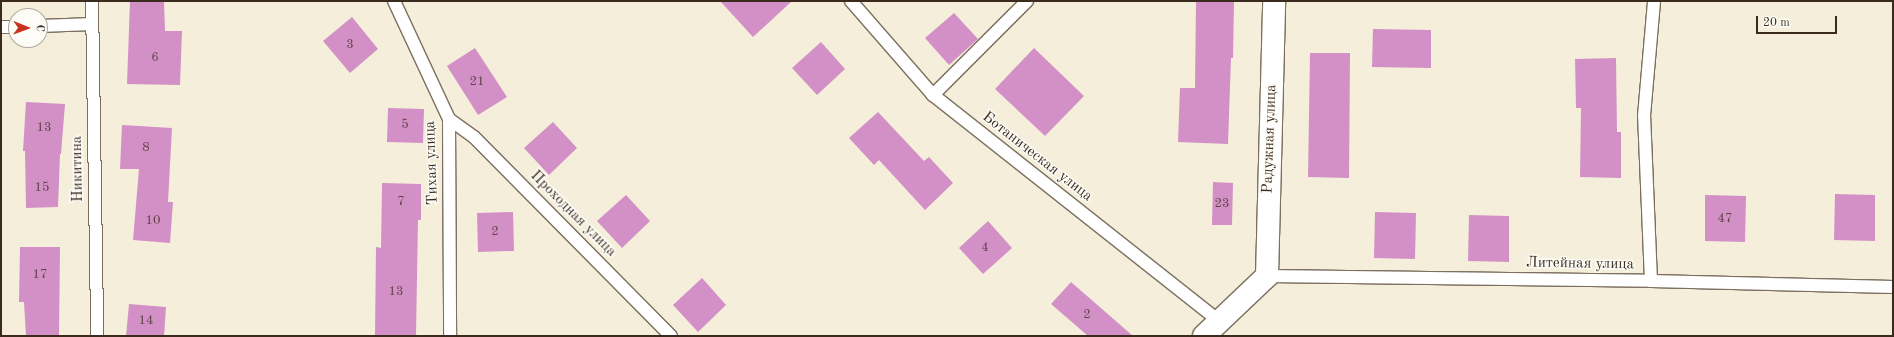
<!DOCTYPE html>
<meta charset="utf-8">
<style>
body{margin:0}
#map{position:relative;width:1894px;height:337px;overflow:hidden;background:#f5eeda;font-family:"Old Standard TT",serif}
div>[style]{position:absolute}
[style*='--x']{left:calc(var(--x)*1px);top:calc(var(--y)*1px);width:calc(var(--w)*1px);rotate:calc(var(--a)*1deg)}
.building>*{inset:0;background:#d390c6}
.roads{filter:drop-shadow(1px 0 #7c6f60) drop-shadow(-1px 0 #7c6f60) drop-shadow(0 1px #7c6f60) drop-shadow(0 -1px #7c6f60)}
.service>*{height:12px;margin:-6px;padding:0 6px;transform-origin:6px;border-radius:6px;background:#fff}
.minor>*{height:22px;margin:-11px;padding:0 11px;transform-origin:11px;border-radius:11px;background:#fff}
span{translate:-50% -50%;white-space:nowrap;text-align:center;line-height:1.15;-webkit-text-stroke:3px #fdfcf7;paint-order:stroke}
.number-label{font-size:13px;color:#614448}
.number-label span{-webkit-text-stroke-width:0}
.street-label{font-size:15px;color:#3b2a1e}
.frame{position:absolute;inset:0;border:2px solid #3b2a1e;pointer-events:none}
.north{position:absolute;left:8px;top:8px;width:40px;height:40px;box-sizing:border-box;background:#fdfcf7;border:1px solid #afa8a0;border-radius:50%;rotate:91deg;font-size:11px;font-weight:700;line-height:16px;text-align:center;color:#3b2a1e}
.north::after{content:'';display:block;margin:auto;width:14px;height:18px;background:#c8321e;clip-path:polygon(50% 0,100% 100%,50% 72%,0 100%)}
.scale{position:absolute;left:1756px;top:16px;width:81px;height:18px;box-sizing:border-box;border:2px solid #3b2a1e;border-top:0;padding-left:5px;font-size:12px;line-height:14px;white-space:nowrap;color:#3b2a1e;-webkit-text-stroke:3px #fdfcf7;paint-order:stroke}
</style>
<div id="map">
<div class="building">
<div style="clip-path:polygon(130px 1px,164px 1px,165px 31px,182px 31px,180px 85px,127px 84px)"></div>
<div style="clip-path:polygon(720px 1px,792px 1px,753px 37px)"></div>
<div style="clip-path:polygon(1196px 1px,1234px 1px,1233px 58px,1231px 58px,1228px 144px,1178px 142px,1180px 88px,1195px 88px)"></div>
<div style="clip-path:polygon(954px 13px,978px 39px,949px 65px,925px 38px)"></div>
<div style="clip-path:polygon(352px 17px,378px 49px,350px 73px,323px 41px)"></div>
<div style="clip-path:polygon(1373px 29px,1431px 30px,1431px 68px,1372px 67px)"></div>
<div style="clip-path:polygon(821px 42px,845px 69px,817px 95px,792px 68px)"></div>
<div style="clip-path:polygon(475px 48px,507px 97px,478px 115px,447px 66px)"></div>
<div style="clip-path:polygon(1034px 48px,1084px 96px,1045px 136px,995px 89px)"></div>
<div style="clip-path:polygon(1310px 53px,1350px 53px,1349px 178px,1308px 177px)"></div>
<div style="clip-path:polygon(1616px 58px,1617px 132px,1621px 132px,1621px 178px,1580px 177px,1581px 108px,1576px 108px,1575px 59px)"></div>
<div style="clip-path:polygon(26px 102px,65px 104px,61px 154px,60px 154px,58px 207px,26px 208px,25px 151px,23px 151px)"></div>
<div style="clip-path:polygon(388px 108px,424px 109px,423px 143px,387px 142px)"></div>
<div style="clip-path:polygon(878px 112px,924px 161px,929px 157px,953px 183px,925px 210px,879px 160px,874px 165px,849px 138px)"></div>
<div style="clip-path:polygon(553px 122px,577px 148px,549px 175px,524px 148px)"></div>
<div style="clip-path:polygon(122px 125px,172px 128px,168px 202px,173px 202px,170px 243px,133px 240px,139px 169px,120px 169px)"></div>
<div style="clip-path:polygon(1213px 182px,1233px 183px,1232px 225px,1212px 225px)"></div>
<div style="clip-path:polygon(382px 183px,421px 184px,421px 220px,418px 220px,416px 336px,375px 336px,376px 247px,381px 248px)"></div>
<div style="clip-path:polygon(1835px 194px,1875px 195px,1875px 241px,1834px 240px)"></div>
<div style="clip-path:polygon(626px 195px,650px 221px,622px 248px,597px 221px)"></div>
<div style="clip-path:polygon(1705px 195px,1746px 196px,1745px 242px,1705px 241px)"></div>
<div style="clip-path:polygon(513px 212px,514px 251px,478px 252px,477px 213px)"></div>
<div style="clip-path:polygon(1375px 212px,1416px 213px,1415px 259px,1374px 258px)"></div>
<div style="clip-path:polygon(1469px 215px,1509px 216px,1509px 262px,1468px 261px)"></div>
<div style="clip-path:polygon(988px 221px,1012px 248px,983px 274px,959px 248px)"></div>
<div style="clip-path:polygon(20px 247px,60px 247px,59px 336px,26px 336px,24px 302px,19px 302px)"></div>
<div style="clip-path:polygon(702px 278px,726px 305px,698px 332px,673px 305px)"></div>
<div style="clip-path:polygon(1071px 282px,1133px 336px,1088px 336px,1051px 304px)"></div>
<div style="clip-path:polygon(129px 304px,166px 307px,164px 336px,126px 336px)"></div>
</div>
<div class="roads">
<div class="service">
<div style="--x:92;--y:1;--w:335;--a:89.1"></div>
<div style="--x:394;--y:1;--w:130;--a:65"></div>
<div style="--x:449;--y:119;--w:217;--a:89.7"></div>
<div style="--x:851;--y:1;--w:125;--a:48.9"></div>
<div style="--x:933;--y:95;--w:363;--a:38.3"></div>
<div style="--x:40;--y:26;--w:52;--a:-2.2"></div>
<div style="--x:1;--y:27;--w:15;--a:0"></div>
<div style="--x:933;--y:95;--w:133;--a:-45"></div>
<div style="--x:449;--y:119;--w:31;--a:36"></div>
<div style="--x:474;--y:137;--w:280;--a:45.3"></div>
<div style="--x:1267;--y:276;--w:384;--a:0.7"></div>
<div style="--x:1651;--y:281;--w:242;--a:1.4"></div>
<div style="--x:1651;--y:281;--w:165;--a:-92.4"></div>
<div style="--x:1644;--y:116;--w:115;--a:-85"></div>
</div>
<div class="minor">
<div style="--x:1204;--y:336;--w:87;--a:-43.6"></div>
<div style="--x:1267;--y:276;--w:275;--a:-88.5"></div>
</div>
</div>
<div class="number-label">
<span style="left:350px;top:45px">3</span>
<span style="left:155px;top:58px">6</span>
<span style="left:477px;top:82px">21</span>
<span style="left:405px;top:125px">5</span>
<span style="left:44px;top:128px">13</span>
<span style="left:146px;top:148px">8</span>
<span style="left:42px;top:188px">15</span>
<span style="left:401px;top:202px">7</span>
<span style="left:1222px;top:204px">23</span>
<span style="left:1725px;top:219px">47</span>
<span style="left:153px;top:221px">10</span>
<span style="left:495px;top:232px">2</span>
<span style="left:985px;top:248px">4</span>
<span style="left:40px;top:275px">17</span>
<span style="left:396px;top:292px">13</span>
<span style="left:1087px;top:315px">2</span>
<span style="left:146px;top:321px">14</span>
</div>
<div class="street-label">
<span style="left:1270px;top:139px;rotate:-88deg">Радужная улица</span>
<span style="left:1037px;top:157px;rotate:38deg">Ботаническая улица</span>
<span style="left:432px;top:163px;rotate:-92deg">Тихая улица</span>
<span style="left:78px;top:169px;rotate:-91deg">Никитина</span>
<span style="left:573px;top:214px;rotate:45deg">Проходная улица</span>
<span style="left:1580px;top:264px;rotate:1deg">Литейная улица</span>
</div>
<div class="frame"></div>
<div class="north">С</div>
<div class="scale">20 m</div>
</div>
